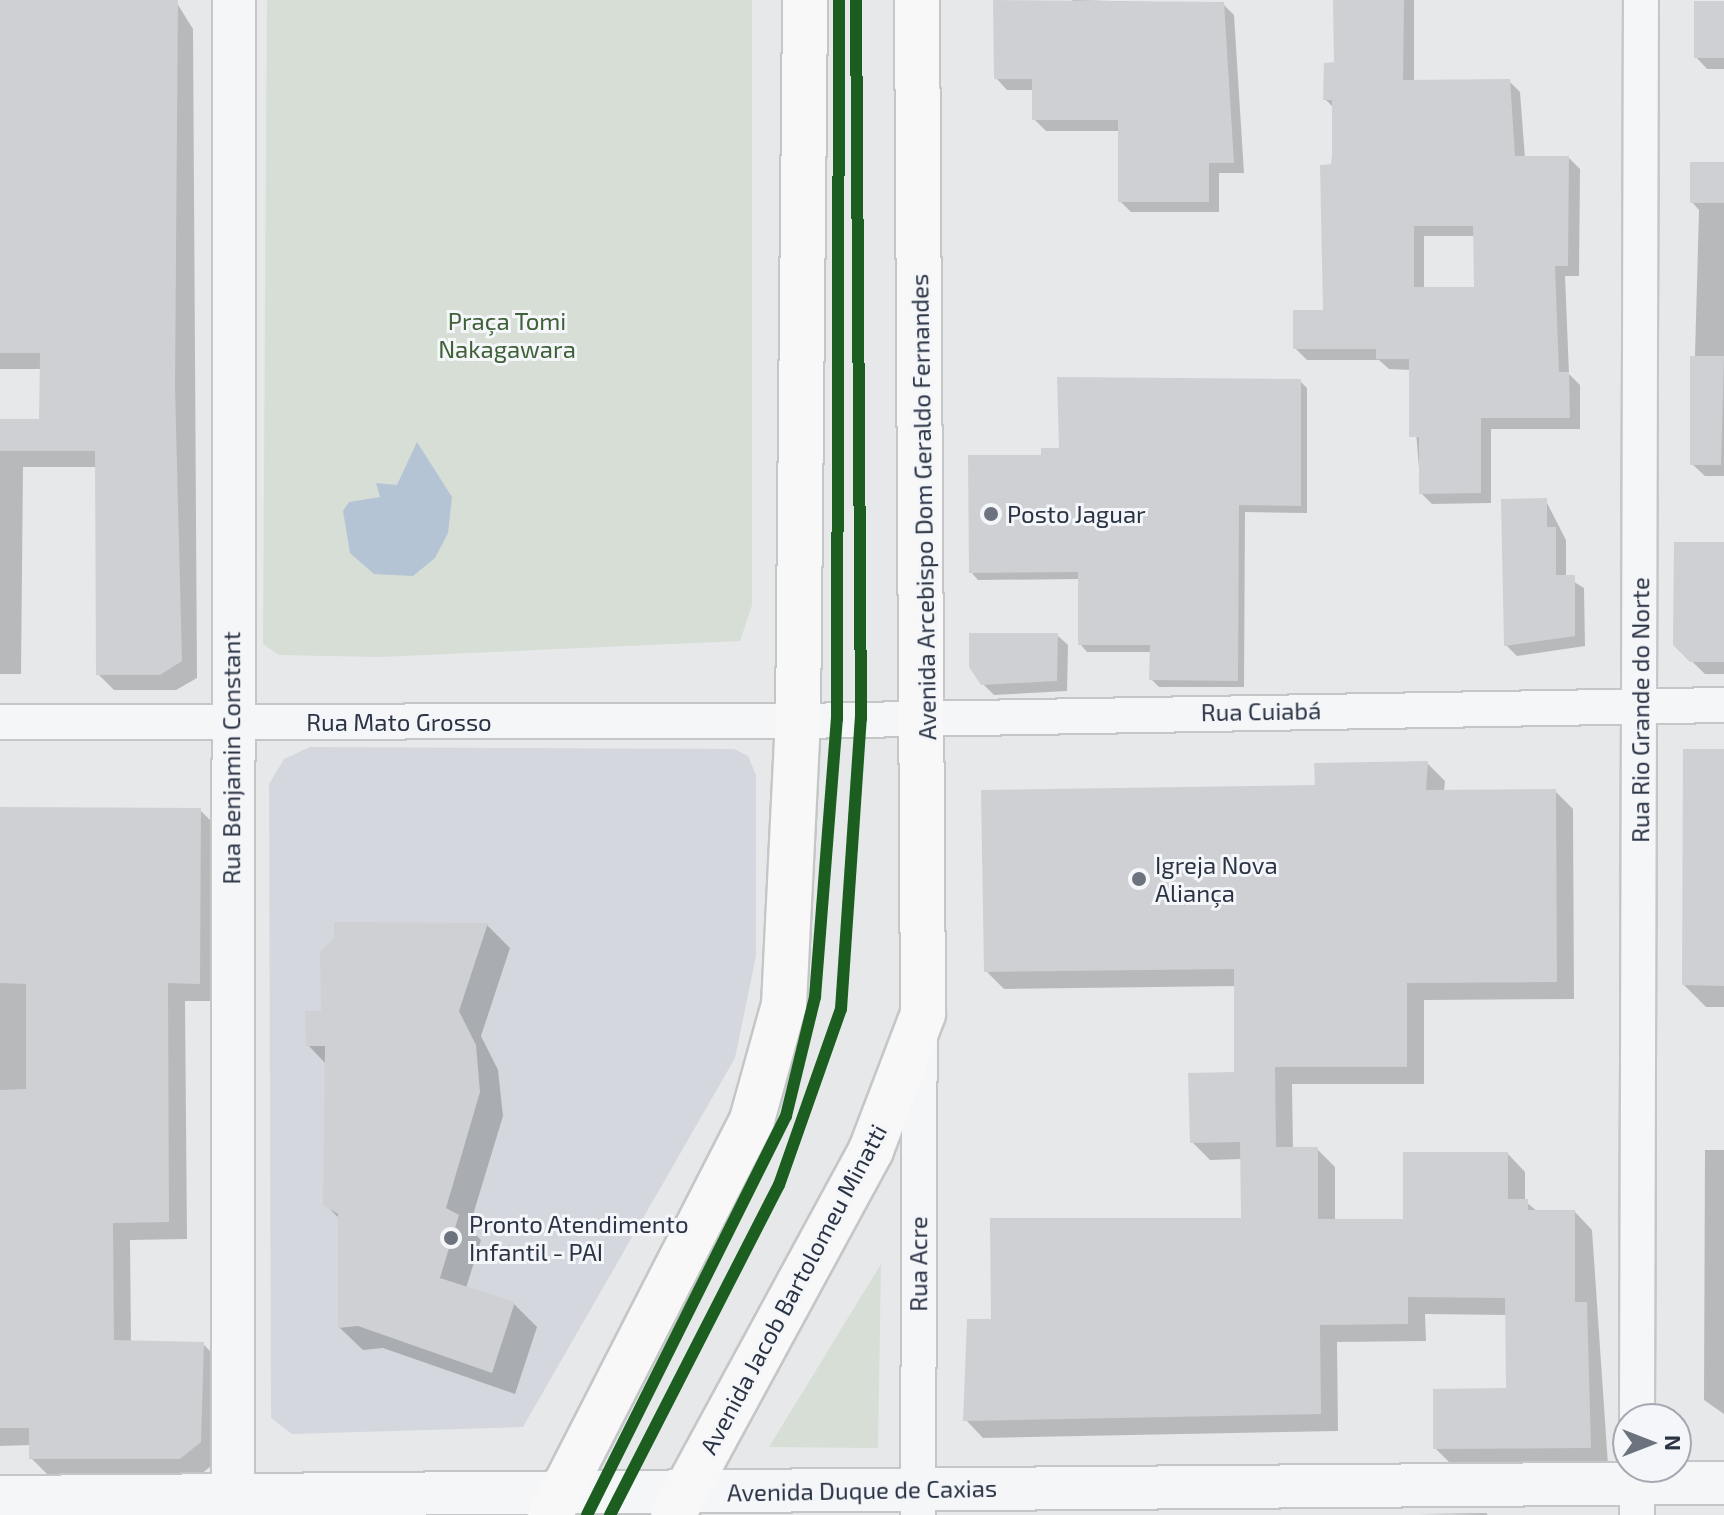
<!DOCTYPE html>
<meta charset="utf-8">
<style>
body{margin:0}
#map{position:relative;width:1724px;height:1515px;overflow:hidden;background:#e6e8ea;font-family:"Exo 2",sans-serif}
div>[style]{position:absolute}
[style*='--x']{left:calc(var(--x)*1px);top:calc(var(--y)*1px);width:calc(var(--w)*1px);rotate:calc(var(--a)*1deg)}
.built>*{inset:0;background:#d4d7dd}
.green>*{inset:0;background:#d6ded6}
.water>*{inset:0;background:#b4c4d5}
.shadow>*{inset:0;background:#0003}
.building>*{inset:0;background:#ced0d3}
.roads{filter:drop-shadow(2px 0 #c4c6c8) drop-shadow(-2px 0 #c4c6c8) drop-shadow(0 2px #c4c6c8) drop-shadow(0 -2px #c4c6c8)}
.minor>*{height:34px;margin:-17px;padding:0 17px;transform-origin:17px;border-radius:17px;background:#f5f6f7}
.tertiary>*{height:42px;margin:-21px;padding:0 21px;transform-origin:21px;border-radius:21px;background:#f5f6f7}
.primary>*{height:44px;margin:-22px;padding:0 22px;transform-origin:22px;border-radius:22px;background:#f8f8f8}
.cycleway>*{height:12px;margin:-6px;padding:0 6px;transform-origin:6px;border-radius:6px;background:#1b5e20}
.dots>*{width:22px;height:22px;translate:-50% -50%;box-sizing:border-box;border:4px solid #f4f6f9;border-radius:50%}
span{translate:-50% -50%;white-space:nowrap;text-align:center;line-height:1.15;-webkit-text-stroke:6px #f4f6f9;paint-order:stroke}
.park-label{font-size:24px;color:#3f6138}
.street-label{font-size:24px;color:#2b3445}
.poi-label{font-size:24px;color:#2b3445}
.left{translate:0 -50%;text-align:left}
.north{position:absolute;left:1612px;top:1403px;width:80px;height:80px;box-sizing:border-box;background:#f4f6f9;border:2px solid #a4a8b1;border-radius:50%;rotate:90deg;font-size:22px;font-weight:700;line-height:32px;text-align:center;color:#2b3445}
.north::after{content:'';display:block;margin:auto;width:28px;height:36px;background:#6c737f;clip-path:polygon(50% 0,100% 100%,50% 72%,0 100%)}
</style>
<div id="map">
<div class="built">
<div style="clip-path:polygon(310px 747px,734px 749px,748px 756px,756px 775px,756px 956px,735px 1058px,523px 1427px,292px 1434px,271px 1418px,269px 784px,284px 759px)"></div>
</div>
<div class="green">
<div style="clip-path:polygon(267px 0,752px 0,752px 605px,740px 641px,380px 657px,279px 655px,263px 644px)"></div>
<div style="clip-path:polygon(881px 1264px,878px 1448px,769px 1447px)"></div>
</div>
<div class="water">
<div style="clip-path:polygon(417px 442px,452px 497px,448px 533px,435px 558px,413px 576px,374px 574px,350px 553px,343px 511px,349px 502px,380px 497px,376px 483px,397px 485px)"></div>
</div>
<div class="shadow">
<div style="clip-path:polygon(0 0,175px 0,193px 29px,197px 678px,176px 690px,114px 690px,98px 674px,97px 467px,23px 467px,21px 674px,0 674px,0 687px,0 421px,41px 421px,42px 369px,0 369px)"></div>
<div style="clip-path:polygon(1073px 0,1223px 4px,1234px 15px,1244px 173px,1219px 173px,1219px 212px,1131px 212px,1120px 201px,1120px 131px,1046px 131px,1034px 119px,1034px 90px,1007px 90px,996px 78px)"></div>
<div style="clip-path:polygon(evenodd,1335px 0,1414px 0,1414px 82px,1509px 81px,1520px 92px,1525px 158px,1569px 158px,1580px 169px,1579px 276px,1565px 276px,1569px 374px,1580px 385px,1580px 429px,1491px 429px,1491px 503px,1432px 504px,1421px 493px,1411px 370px,1389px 369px,1379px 360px,1307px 360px,1295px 348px,1325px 312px,1334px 108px,1325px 99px,1336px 64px,1335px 0,1424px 236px,1475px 236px,1476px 289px,1424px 289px,1424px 236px)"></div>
<div style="clip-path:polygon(1724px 3px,1724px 69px,1707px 69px,1696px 57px)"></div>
<div style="clip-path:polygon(1724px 164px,1724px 476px,1705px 476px,1692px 464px,1699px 210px,1692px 202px)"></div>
<div style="clip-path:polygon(1300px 381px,1307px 388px,1307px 513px,1245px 512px,1244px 687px,1159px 687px,1151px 679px,1152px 652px,1087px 652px,1080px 644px,1080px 579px,978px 580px,971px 572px,1043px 457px)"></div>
<div style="clip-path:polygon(1546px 501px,1566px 540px,1566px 577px,1584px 588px,1585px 646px,1517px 656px,1506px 645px)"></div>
<div style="clip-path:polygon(1724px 544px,1724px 674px,1705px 674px,1675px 645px)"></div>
<div style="clip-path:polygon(1057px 635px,1068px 645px,1067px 691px,994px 695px,983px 684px)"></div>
<div style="clip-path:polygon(1724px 751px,1724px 1007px,1706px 1007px,1684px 985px)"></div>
<div style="clip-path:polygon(1427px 763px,1445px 781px,1444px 792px,1555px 791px,1573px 809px,1574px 999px,1424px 1000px,1424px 1084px,1292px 1084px,1293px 1149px,1317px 1149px,1335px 1167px,1335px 1221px,1405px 1220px,1508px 1154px,1525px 1172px,1525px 1201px,1538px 1212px,1575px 1212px,1592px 1230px,1608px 1465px,1453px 1466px,1435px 1448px,1508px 1390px,1507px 1315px,1425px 1314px,1426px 1341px,1337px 1342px,1338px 1431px,983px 1438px,966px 1420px,993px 1321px,1243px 1220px,1242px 1159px,1210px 1160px,1192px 1142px,1236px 1074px,1236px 986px,1004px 989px,986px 971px,1317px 787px)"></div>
<div style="clip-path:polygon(0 809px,200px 810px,218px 828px,218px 1001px,185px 1001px,187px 1239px,130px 1240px,131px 1343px,203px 1344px,221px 1362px,218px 1460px,199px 1476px,49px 1476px,31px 1458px,31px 1445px,0 1446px)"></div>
<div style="clip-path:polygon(336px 924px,487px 925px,510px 948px,481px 1036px,498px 1070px,503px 1116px,469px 1228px,481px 1240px,466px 1288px,514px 1304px,537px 1327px,515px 1394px,383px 1348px,363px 1350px,340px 1328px,340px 1219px,325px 1204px,327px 1065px,308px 1045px,323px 1013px)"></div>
<div style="clip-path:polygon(1705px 1150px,1724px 1150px,1724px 1414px,1704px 1400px)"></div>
<div style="clip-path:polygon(1486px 1513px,1488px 1515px,1417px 1514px)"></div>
</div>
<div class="building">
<div style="clip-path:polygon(0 0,178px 0,175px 387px,182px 661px,160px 675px,96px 675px,95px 451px,0 451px,0 419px,39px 419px,40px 353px,0 353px)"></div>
<div style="clip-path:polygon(993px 0,1224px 2px,1234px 163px,1209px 163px,1209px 202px,1118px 202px,1118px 120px,1032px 120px,1032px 79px,994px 79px)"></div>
<div style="clip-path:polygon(evenodd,1333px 0,1404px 0,1403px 80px,1510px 79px,1515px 156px,1569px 156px,1568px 266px,1555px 266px,1559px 372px,1569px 372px,1570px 418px,1481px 418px,1481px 493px,1419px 494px,1419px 437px,1409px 437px,1409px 359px,1376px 359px,1376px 349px,1293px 349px,1293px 310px,1323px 310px,1320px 165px,1332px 164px,1332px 100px,1323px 100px,1324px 63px,1334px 62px,1333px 0,1414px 226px,1473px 226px,1474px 287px,1414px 287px,1414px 226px)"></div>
<div style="clip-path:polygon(1694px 1px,1724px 1px,1724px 58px,1694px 58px)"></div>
<div style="clip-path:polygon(1690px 162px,1724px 162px,1724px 203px,1690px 203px)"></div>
<div style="clip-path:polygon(1690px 356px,1724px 356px,1721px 465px,1690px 465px)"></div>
<div style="clip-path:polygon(1057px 377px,1301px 379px,1301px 506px,1239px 505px,1238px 681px,1149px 680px,1150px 645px,1078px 645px,1078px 572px,969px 573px,968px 455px,1041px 455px,1041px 448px,1059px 448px)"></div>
<div style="clip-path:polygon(1547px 498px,1547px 527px,1556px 527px,1556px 575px,1575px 575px,1575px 636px,1504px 646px,1501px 499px)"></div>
<div style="clip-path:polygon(1674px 542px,1724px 542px,1724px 662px,1690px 662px,1673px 645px)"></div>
<div style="clip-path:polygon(969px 633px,1058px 633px,1057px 681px,981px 685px,969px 667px)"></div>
<div style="clip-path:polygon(1683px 749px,1724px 749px,1724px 986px,1682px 985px)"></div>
<div style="clip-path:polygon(1428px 761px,1426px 790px,1556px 789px,1557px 982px,1407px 983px,1407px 1067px,1275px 1067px,1276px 1147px,1318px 1147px,1318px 1219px,1403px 1219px,1403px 1152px,1508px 1152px,1508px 1199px,1528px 1199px,1528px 1210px,1575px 1210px,1575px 1302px,1587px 1302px,1591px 1448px,1433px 1449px,1433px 1389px,1506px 1388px,1505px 1298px,1408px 1297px,1408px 1324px,1320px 1325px,1321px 1414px,963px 1421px,967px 1319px,991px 1319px,990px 1218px,1241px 1218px,1240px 1142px,1190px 1143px,1188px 1073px,1234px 1072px,1234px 969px,984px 972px,981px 790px,1315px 785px,1314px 763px)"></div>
<div style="clip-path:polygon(0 807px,201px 808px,200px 984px,168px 983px,169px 1222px,113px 1223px,114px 1340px,204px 1342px,201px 1442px,180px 1459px,29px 1459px,29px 1428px,0 1428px,0 1090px,26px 1089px,26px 984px,0 983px)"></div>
<div style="clip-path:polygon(334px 922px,488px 923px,459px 1011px,476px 1045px,480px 1092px,446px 1208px,459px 1215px,440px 1278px,515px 1302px,492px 1373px,358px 1326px,338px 1328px,338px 1214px,323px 1205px,325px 1046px,306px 1046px,305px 1011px,321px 1011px,320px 952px,334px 938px)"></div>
</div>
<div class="roads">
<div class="minor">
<div style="--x:0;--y:722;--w:798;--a:-0.07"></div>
<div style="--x:798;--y:721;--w:926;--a:-0.99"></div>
<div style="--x:1637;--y:1419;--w:1419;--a:-89.84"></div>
<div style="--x:1637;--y:1467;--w:48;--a:90"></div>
<div style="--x:918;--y:1515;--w:476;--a:-89.8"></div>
</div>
<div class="tertiary">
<div style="--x:0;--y:1497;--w:1724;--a:-0.47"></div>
<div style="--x:233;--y:1515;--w:1515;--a:-89.96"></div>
</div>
<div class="primary">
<div style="--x:550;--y:1515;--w:444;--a:-62.9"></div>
<div style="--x:752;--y:1120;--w:119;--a:-74.5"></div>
<div style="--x:784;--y:1005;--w:284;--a:-87.2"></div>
<div style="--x:798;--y:721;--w:721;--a:-89.44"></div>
<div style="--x:673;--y:1515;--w:415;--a:-61.5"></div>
<div style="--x:871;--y:1150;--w:146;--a:-69.1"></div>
<div style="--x:923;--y:1014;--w:1014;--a:-90.34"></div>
</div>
</div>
<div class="cycleway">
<div style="--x:587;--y:1515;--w:446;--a:-63.5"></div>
<div style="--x:786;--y:1116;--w:122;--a:-76.3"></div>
<div style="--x:815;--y:997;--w:279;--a:-85.5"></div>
<div style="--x:837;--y:719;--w:719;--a:-89.84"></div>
<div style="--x:610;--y:1515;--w:371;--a:-62.9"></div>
<div style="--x:779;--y:1185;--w:187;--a:-70.6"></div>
<div style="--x:841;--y:1009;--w:291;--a:-86.1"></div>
<div style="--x:861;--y:719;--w:719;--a:-90.4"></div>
</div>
<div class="dots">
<div style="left:991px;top:514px;background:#6c737f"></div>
<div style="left:1139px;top:879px;background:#6c737f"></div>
<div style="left:451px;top:1238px;background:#6c737f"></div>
</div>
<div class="park-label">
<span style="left:507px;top:335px">Praça Tomi<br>Nakagawara</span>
</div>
<div class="street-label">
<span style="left:923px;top:507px;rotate:-91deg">Avenida Arcebispo Dom Geraldo Fernandes</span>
<span style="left:1640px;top:710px;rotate:-90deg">Rua Rio Grande do Norte</span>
<span style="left:1261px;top:711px;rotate:-1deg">Rua Cuiabá</span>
<span style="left:399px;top:722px">Rua Mato Grosso</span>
<span style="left:231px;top:758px;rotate:-90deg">Rua Benjamin Constant</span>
<span style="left:918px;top:1264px;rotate:-90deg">Rua Acre</span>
<span style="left:793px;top:1289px;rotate:-62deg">Avenida Jacob Bartolomeu Minatti</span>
<span style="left:862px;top:1490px;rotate:-1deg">Avenida Duque de Caxias</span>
</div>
<div class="poi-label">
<span class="left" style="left:1007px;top:514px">Posto Jaguar</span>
<span class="left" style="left:1155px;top:879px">Igreja Nova<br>Aliança</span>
<span class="left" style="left:469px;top:1238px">Pronto Atendimento<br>Infantil - PAI</span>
</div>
<div class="north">N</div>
</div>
